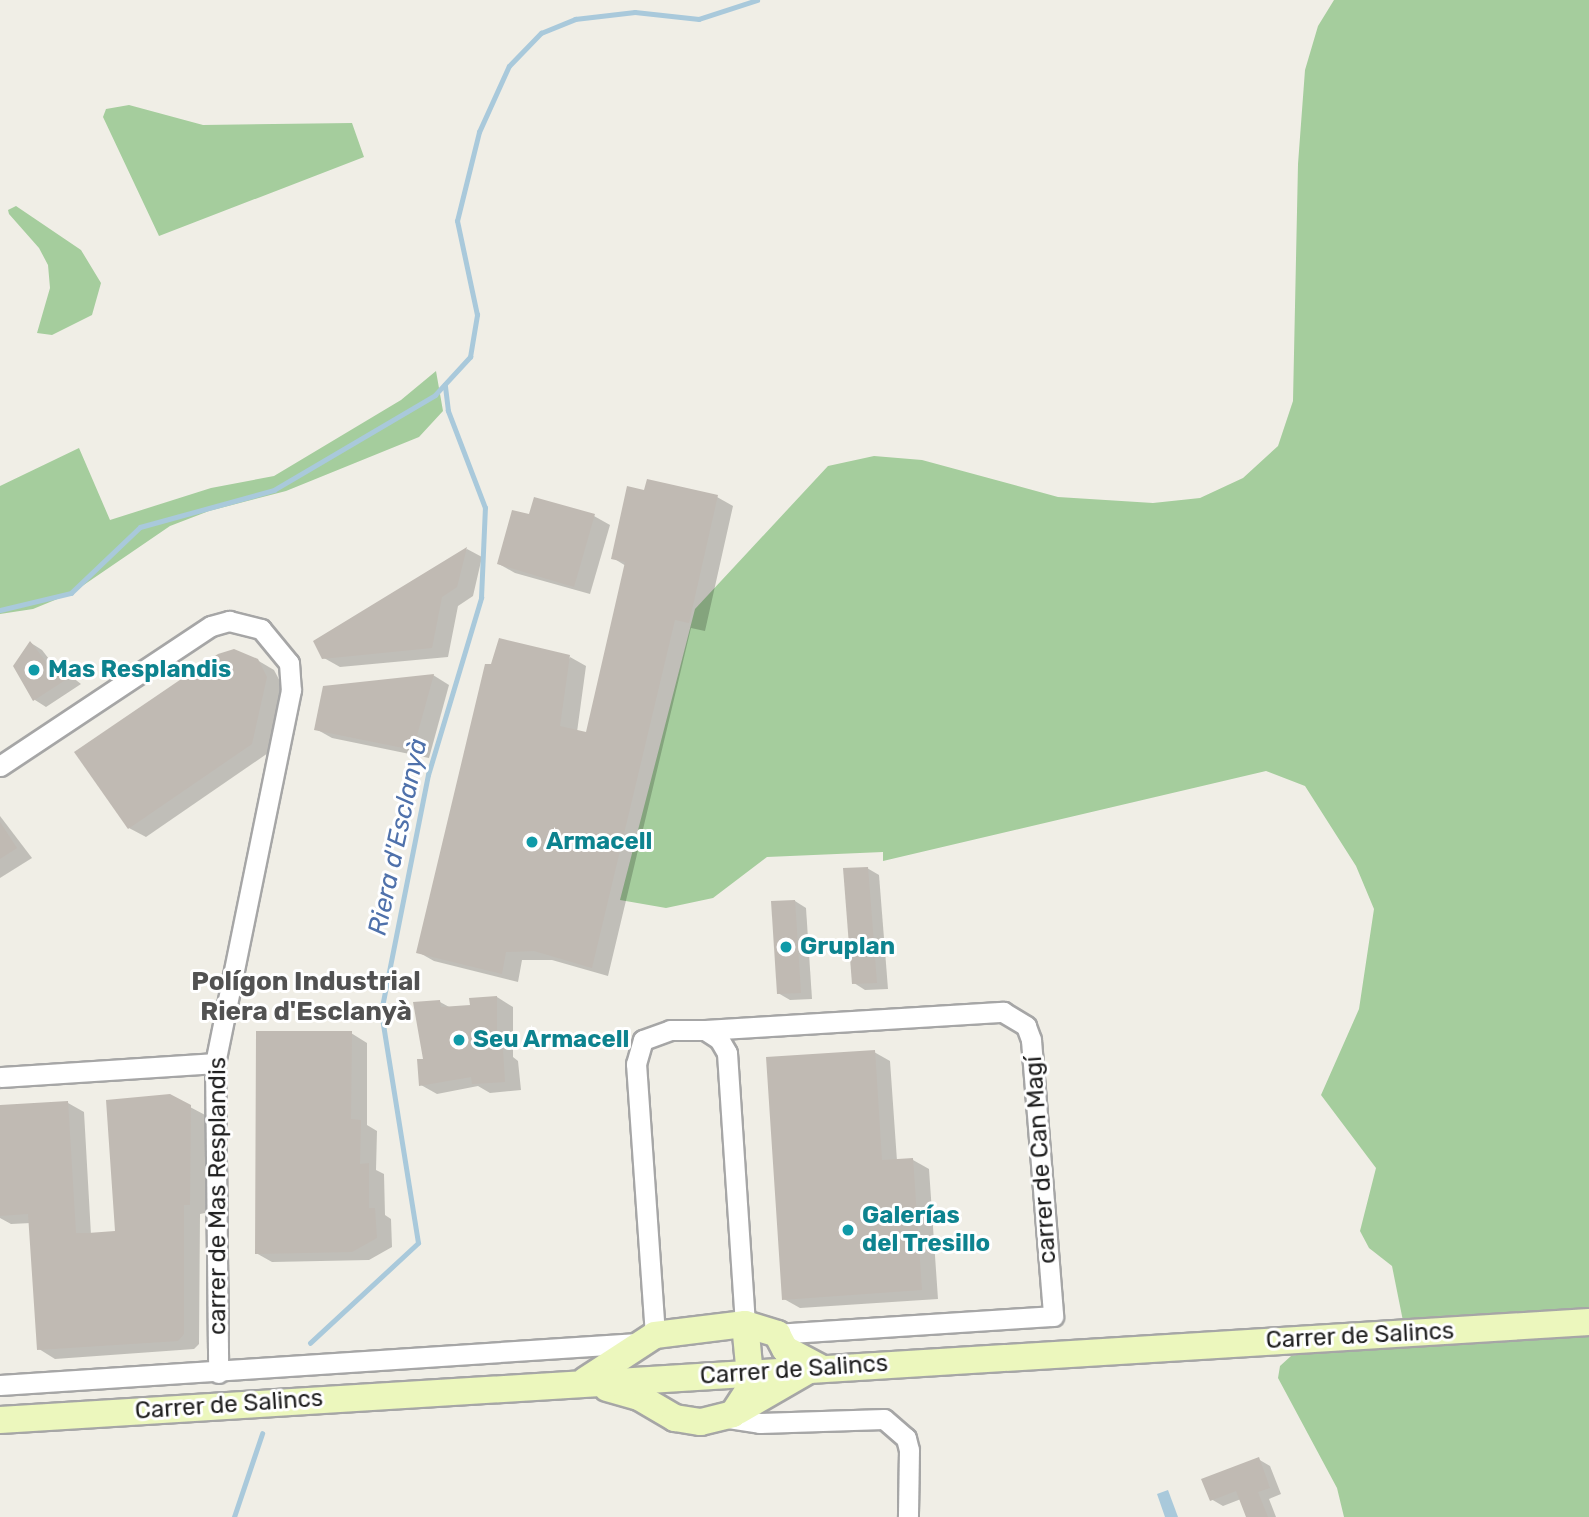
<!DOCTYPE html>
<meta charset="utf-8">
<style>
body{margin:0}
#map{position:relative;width:1589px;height:1517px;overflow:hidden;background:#f0eee6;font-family:Rubik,sans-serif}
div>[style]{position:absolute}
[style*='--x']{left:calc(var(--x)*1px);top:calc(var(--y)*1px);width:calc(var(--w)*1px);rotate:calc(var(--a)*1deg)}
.forest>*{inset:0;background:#a5cd9d}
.water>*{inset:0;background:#a9c9db}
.shadow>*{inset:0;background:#0003}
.stream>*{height:4.5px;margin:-2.25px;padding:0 2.25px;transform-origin:2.25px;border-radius:2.25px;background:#a9c9db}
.building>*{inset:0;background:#c0bab3}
.roads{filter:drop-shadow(2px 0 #a6a6a6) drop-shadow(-2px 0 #a6a6a6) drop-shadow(0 2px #a6a6a6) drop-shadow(0 -2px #a6a6a6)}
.street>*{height:19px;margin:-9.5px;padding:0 9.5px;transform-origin:9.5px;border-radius:9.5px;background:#fff}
.secondary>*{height:26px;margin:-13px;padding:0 13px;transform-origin:13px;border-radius:13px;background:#ecf7bd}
.dots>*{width:19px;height:19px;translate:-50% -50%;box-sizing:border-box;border:4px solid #fff;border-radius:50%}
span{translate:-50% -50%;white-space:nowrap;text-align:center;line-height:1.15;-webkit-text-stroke:6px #fff;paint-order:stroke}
.culture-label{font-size:24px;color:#0d838f;font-weight:700}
.left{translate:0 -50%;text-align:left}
.street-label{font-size:24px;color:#1f1f1f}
.water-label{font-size:26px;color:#4f71ab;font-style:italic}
.neighbourhood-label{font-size:26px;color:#525252;font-weight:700}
</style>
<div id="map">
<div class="forest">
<div style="clip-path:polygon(1334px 0,1589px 0,1589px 1517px,1344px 1517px,1337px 1488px,1278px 1378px,1280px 1366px,1291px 1356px,1406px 1336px,1392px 1266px,1369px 1248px,1360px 1231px,1376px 1168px,1321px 1095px,1359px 1009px,1374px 909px,1356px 866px,1305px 786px,1266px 771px,883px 861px,883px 852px,767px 857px,713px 898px,666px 908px,620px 900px,695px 609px,828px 466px,874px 456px,922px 460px,1058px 497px,1153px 503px,1200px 498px,1243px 478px,1278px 446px,1293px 401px,1298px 164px,1305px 70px,1318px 26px)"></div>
<div style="clip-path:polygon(129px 105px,203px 125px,352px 123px,364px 157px,159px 236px,103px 117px,106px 109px)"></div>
<div style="clip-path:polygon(16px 206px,81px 250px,101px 283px,92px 315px,52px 335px,37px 333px,50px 288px,48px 265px,39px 248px,9px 214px,8px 210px)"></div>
<div style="clip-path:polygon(436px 371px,443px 411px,419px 437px,286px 491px,209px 511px,170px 526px,72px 593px,33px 609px,0 614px,0 486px,79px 448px,110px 520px,211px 488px,274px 476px,401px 400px)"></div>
</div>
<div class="water">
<div style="clip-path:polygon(1168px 1490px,1178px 1517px,1165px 1517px,1157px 1494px)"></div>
</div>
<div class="shadow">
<div style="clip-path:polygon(646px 492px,717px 497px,733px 506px,705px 631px,691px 628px,608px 976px,552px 960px,522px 960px,518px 982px,434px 961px,418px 952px,570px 657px,586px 666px,577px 732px,588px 734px,626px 566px,613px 558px)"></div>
<div style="clip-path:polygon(594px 516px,610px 525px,590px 594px,515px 573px,499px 564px,530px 517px)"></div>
<div style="clip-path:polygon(467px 549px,482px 557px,473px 596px,458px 606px,448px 657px,340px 667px,324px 658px)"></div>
<div style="clip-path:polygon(31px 643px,42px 650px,59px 672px,63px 670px,81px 684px,46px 707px,35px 700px)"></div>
<div style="clip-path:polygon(257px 660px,274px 670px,283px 687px,268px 753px,146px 837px,129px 828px,76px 753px)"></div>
<div style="clip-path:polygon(433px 675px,449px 685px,429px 758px,332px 738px,316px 729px)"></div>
<div style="clip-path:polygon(0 816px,32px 858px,0 878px)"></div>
<div style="clip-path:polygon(867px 868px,879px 875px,888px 989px,865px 990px,854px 983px)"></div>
<div style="clip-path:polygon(795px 901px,806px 908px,812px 999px,790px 1000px,778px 993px)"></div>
<div style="clip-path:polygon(497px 997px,513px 1007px,513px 1057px,518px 1061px,521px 1090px,490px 1093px,478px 1086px,437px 1094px,421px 1085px,440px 1002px,451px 1008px,471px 1007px,471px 999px)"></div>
<div style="clip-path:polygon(351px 1033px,367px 1043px,367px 1125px,377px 1131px,376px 1170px,384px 1174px,385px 1215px,391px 1219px,392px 1247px,369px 1260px,272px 1262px,256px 1253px)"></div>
<div style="clip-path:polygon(874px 1052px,890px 1061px,897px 1161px,913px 1160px,929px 1169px,938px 1299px,800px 1308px,784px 1299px)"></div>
<div style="clip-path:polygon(68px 1103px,84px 1112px,91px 1235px,117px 1233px,190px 1107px,207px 1116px,205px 1213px,200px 1214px,199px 1344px,194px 1349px,55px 1359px,39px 1349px,31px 1223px,11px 1224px,0 1218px,0 1107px)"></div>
<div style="clip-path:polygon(1258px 1459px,1270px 1466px,1281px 1494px,1269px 1499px,1276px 1517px,1248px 1517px,1241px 1499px,1223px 1506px,1211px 1499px)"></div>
</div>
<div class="stream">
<div style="--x:0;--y:610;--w:73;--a:-13.5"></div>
<div style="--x:71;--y:593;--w:95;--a:-43.7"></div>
<div style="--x:140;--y:527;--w:139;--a:-15.4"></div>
<div style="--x:274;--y:490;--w:187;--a:-30.5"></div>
<div style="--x:435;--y:395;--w:52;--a:-47.4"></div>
<div style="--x:470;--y:357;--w:43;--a:-80.5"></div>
<div style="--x:477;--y:315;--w:96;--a:-102"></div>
<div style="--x:457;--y:221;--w:92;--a:-76.1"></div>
<div style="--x:479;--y:132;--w:72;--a:-65.6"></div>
<div style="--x:509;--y:66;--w:46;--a:-45.9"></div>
<div style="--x:541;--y:33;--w:37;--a:-22"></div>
<div style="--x:575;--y:19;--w:60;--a:-6.7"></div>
<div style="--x:635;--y:12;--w:64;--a:6.2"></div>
<div style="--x:699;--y:19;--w:61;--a:-18.1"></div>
<div style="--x:310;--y:1343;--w:147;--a:-42.8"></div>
<div style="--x:418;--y:1243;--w:234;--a:-99.1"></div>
<div style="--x:381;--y:1012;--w:242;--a:-78.8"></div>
<div style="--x:428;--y:775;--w:185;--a:-73.3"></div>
<div style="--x:481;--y:598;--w:90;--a:-87.5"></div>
<div style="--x:485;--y:508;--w:104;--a:-110.9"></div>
<div style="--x:448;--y:411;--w:26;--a:-97"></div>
<div style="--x:234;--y:1517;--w:88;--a:-71.4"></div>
</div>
<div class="building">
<div style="clip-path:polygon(647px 479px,718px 495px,689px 623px,675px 620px,592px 968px,534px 951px,506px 952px,502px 974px,416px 953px,485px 664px,491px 664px,499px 638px,570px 655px,560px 726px,586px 732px,625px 562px,611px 559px,627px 486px,644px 490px)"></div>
<div style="clip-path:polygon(534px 497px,595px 514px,574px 587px,497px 564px,512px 510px,529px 514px)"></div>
<div style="clip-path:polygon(467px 547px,457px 587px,442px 597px,432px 648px,322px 659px,313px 641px)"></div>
<div style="clip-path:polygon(30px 641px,54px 672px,64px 668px,70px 677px,33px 701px,13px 666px)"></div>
<div style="clip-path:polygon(234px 649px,258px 659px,267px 677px,252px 744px,128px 829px,74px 752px,218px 654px)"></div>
<div style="clip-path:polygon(434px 674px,413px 750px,314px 730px,323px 686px)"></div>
<div style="clip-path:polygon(0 822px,17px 848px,0 859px)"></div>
<div style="clip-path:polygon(868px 867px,877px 983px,852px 984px,843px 868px)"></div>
<div style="clip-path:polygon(795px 900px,801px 993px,777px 994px,771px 901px)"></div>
<div style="clip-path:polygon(497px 996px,497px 1050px,503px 1050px,505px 1082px,472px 1084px,471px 1077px,419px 1086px,417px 1059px,423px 1059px,413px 1002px,440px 1000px,441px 1007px,470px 1005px,469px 998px)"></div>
<div style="clip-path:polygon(256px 1031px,352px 1031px,351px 1119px,361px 1120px,360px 1164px,369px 1163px,369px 1208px,375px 1208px,377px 1238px,352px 1252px,255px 1254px)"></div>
<div style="clip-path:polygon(875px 1050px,882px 1160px,913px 1158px,922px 1290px,782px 1300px,766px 1057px)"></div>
<div style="clip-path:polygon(170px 1094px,191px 1105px,190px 1205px,184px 1205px,184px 1334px,178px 1341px,37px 1350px,28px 1214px,0 1216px,0 1105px,68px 1101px,76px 1233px,88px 1233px,115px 1231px,106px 1100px)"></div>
<div style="clip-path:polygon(1259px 1457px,1270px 1488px,1258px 1492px,1268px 1517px,1246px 1517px,1236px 1491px,1210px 1501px,1201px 1479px)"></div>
</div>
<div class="roads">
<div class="street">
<div style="--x:0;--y:766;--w:253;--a:-33.6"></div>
<div style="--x:211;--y:626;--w:19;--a:-16"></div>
<div style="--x:229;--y:621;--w:33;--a:14"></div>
<div style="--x:261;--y:629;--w:44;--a:50.5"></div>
<div style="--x:289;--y:663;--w:27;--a:86"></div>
<div style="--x:291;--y:690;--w:381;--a:101.5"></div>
<div style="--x:215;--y:1063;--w:310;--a:89.4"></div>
<div style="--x:705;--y:1030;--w:299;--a:-3.5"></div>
<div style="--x:1003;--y:1012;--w:27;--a:31"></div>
<div style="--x:1026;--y:1026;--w:15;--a:70"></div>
<div style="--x:1031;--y:1040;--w:277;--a:85.4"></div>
<div style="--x:1053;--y:1316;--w:277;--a:176.3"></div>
<div style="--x:0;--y:1077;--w:215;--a:-3.7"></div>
<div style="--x:655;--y:1335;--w:272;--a:-94"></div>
<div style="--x:636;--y:1064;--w:25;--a:-74"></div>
<div style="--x:643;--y:1040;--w:29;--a:-20"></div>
<div style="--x:670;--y:1030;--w:35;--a:0"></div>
<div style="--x:705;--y:1030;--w:17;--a:33"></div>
<div style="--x:719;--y:1039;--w:16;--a:60"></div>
<div style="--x:727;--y:1053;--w:272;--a:86.2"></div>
<div style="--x:0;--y:1385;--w:639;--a:-3.77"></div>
<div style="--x:722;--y:1417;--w:38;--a:9"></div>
<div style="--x:760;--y:1423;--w:124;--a:-1.8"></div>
<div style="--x:884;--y:1419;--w:29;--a:41"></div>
<div style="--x:906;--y:1438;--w:12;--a:76"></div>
<div style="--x:909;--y:1450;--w:67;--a:90.9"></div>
</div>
<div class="secondary">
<div style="--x:586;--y:1380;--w:82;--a:-33.1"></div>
<div style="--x:655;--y:1335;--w:91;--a:-7"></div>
<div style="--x:745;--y:1324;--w:34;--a:17"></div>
<div style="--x:777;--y:1334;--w:17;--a:62"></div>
<div style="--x:785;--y:1349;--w:40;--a:28"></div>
<div style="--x:607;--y:1388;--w:33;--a:16"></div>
<div style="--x:639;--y:1397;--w:42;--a:30.3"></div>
<div style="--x:675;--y:1418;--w:26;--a:9"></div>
<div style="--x:701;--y:1422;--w:33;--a:-14"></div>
<div style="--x:733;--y:1414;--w:33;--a:-57"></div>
<div style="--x:751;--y:1386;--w:62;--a:-95.5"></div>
<div style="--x:738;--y:1411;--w:80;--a:-30.1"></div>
<div style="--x:0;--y:1420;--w:1592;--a:-3.53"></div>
</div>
</div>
<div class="dots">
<div style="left:34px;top:670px;background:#0f9aa8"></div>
<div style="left:532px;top:842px;background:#0f9aa8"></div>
<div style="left:786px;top:947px;background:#0f9aa8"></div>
<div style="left:459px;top:1040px;background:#0f9aa8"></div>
<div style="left:848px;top:1230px;background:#0f9aa8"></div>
</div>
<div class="culture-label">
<span class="left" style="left:48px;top:670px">Mas Resplandis</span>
<span class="left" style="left:546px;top:842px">Armacell</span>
<span class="left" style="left:800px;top:947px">Gruplan</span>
<span class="left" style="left:473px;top:1040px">Seu Armacell</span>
<span class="left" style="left:862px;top:1230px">Galerías<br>del Tresillo</span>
</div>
<div class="street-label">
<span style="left:1041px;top:1160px;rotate:-94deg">carrer de Can Magí</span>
<span style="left:218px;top:1196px;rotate:-90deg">carrer de Mas Resplandis</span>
<span style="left:1360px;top:1336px;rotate:-3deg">Carrer de Salincs</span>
<span style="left:794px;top:1370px;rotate:-4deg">Carrer de Salincs</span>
<span style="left:229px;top:1405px;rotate:-4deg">Carrer de Salincs</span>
</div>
<div class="water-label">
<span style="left:398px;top:837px;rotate:-78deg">Riera d'Esclanyà</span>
</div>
<div class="neighbourhood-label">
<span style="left:306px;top:997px">Polígon Industrial<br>Riera d'Esclanyà</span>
</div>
</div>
